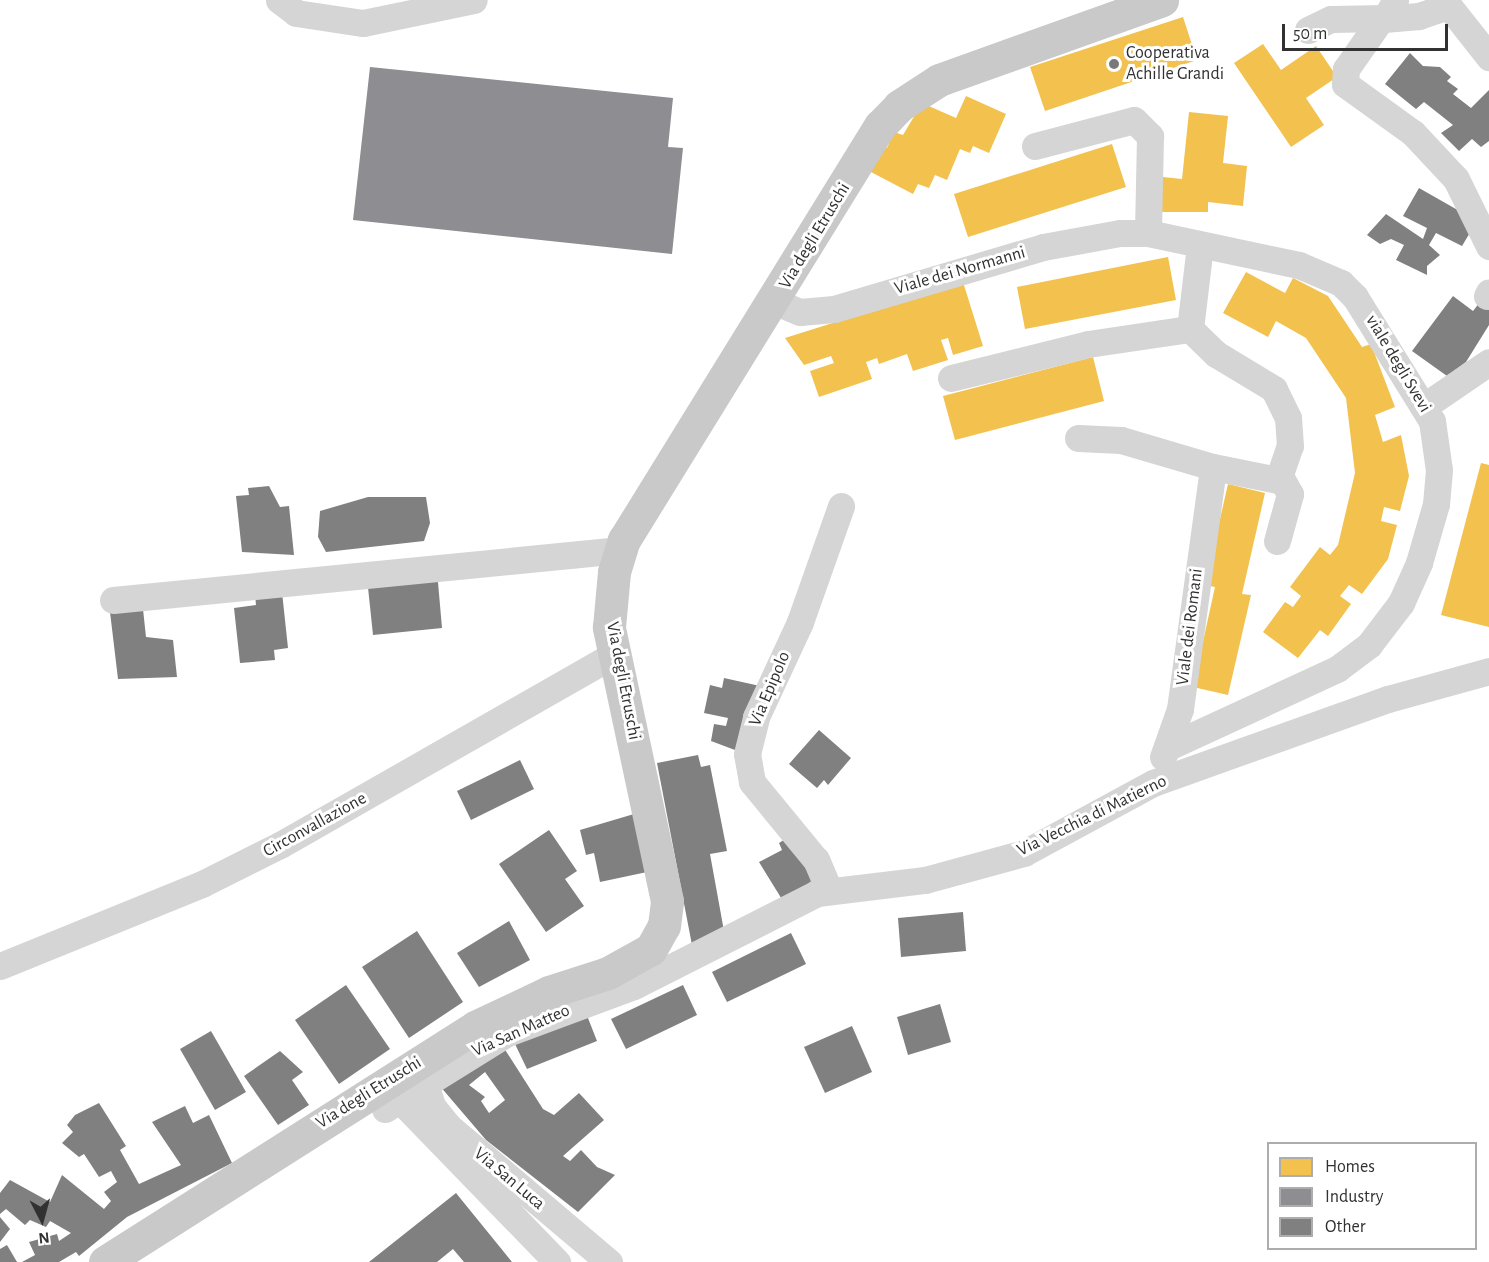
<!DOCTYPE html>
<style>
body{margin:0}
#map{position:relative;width:1489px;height:1262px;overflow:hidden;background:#fff;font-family:"Alegreya Sans",sans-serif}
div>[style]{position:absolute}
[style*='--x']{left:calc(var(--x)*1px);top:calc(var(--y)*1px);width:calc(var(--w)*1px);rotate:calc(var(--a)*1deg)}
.homes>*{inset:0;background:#f2c14e}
.industry>*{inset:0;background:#8d8d92}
.building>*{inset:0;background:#808080}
.minor>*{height:27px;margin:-13.5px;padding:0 13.5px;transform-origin:13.5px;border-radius:13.5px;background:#d5d5d5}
.major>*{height:33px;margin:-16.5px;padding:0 16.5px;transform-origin:16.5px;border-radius:16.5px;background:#c9c9c9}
.dots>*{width:16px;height:16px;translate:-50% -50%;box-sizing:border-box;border:3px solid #fff;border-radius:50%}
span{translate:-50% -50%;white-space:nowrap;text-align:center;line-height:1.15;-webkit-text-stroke:6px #fff;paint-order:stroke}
.poi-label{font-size:18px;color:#313131}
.left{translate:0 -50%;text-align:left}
.street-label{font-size:18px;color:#313131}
.legend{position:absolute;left:1267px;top:1142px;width:210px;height:108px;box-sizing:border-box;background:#fff;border:2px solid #adadad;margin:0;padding:8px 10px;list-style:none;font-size:18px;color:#313131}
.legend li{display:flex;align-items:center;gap:12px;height:30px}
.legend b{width:30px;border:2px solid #adadad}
.north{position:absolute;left:12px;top:1190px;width:60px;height:60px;-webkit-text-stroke:4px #fff;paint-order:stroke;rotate:174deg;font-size:16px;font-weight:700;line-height:24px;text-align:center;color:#313131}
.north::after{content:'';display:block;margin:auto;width:21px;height:27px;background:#313131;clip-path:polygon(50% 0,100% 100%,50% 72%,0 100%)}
.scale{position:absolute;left:1282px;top:24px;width:166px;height:27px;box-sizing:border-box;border:3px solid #313131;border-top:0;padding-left:8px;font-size:18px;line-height:21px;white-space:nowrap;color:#313131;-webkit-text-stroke:4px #fff;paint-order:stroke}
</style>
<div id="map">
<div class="homes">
<div style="clip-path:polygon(1183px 17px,1197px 60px,1045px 111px,1030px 67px)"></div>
<div style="clip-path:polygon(1263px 44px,1281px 70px,1316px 46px,1337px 77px,1306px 98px,1324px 125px,1291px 147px,1234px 63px)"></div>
<div style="clip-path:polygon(966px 96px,1006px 114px,989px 153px,973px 146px,970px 153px,960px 149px,947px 180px,935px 175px,929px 188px,918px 184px,913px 194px,869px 171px,881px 145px,887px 148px,894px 132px,903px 135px,922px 103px,956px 118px)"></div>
<div style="clip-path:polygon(1189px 112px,1228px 116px,1223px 163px,1247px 166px,1243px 206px,1208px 202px,1208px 212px,1159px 212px,1163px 177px,1182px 179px)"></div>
<div style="clip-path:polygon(1112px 144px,1126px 187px,968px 237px,954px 194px)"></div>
<div style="clip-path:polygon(1168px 257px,1176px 300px,1025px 329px,1017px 287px)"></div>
<div style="clip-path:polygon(1246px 272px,1285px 293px,1293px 278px,1328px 296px,1362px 347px,1371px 344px,1395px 407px,1375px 415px,1383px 442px,1401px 435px,1409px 476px,1400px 511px,1384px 507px,1381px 521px,1397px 525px,1388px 559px,1362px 594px,1349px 585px,1340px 596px,1351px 604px,1328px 636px,1320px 630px,1298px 658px,1263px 632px,1285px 602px,1293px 607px,1301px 596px,1290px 587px,1320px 547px,1330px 555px,1338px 545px,1355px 473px,1346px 398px,1306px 338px,1276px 321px,1268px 337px,1223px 313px)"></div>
<div style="clip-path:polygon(963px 282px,983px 346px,953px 355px,948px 338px,941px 340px,948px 360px,913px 371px,907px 354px,879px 364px,877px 358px,866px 362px,872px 379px,819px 397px,810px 371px,834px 363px,831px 356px,804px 365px,785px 338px)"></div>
<div style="clip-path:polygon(1093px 357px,1104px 401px,955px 440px,943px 396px)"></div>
<div style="clip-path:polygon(1481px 463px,1489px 465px,1489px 627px,1441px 615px)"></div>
<div style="clip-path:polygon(1228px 484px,1265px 493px,1242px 594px,1251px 595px,1228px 695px,1193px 687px,1215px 587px,1205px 585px)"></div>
</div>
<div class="industry">
<div style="clip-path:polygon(370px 67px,673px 98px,668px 147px,683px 148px,672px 254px,353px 220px)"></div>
</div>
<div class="building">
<div style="clip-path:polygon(1410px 53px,1423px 66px,1440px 67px,1451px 77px,1447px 81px,1458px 89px,1453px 94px,1471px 108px,1489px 90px,1489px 141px,1481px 147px,1472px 139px,1459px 151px,1441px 133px,1453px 125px,1424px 102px,1416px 109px,1385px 84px)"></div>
<div style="clip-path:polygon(1419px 188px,1477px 221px,1462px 246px,1436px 233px,1429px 245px,1440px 255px,1427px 266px,1427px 275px,1396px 260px,1404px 245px,1391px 239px,1380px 244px,1367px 235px,1386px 214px,1423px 239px,1427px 228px,1403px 216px)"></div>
<div style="clip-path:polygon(1453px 296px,1473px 311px,1480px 302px,1489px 308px,1489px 325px,1466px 362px,1447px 376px,1412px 351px)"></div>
<div style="clip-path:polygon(269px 486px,280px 507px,289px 506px,294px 555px,242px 552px,236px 496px,249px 495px,248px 488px)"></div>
<div style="clip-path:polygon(368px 497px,426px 497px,430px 523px,424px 541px,326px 552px,318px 537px,320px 511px)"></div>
<div style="clip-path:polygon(437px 571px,442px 628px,373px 635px,367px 578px)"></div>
<div style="clip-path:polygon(282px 592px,288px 648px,274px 650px,275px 660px,240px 663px,234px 608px,256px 605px,255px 595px)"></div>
<div style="clip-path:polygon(143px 609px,146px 637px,173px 640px,177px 677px,118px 679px,110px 612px)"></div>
<div style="clip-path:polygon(724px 678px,760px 686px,743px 753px,711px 741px,714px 724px,726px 726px,728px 718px,704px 713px,710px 685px,722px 688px)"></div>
<div style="clip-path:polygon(819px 730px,851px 758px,828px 785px,824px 780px,817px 788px,789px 764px)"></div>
<div style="clip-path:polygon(698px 755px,701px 767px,710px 765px,727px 851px,710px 854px,724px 931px,692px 945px,657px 763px)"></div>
<div style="clip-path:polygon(520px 760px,534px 789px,471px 820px,457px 791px)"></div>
<div style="clip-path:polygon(634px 814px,647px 872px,600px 882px,594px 853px,586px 855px,580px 830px)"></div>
<div style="clip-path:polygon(549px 830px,577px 871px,565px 879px,584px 906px,546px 932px,499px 864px)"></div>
<div style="clip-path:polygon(790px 836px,819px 880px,783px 901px,759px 862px,782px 850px,779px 843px)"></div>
<div style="clip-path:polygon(963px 912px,966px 951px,901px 957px,898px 918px)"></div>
<div style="clip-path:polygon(509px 921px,530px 960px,479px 987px,457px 953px)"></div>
<div style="clip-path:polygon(417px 931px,463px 1002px,409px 1038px,362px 967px)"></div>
<div style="clip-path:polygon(791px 933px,806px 964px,727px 1002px,712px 972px)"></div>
<div style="clip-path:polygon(346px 985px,390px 1049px,339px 1084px,295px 1020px)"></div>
<div style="clip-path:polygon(683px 985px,697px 1015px,626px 1049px,611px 1019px)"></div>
<div style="clip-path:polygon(940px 1004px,951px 1042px,908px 1055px,897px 1017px)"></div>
<div style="clip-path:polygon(586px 1013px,597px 1041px,527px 1069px,514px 1042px)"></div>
<div style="clip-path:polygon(852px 1026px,872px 1072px,825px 1093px,804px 1047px)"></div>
<div style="clip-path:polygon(211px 1031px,246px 1092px,215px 1110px,180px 1049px)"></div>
<div style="clip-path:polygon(evenodd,502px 1045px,543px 1109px,554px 1115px,579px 1093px,604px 1120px,563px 1156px,570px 1161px,581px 1150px,597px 1167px,615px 1175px,578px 1212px,486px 1140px,439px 1085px,502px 1045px,485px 1072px,505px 1100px,489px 1113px,481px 1101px,485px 1097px,469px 1085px,485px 1072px)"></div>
<div style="clip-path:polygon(280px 1051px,303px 1072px,292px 1080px,309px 1105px,278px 1125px,244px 1076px)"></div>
<div style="clip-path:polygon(99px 1103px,126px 1146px,120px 1150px,139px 1184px,181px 1165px,152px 1122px,185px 1106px,193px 1123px,209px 1115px,232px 1163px,127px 1217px,79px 1256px,76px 1252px,59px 1262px,22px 1262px,35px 1255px,29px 1242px,57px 1234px,59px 1241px,71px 1233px,50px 1221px,46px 1227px,30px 1220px,25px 1225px,6px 1209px,0 1214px,0 1193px,10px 1180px,50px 1202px,62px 1175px,104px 1209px,111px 1201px,104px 1192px,117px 1182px,111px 1171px,99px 1177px,84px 1154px,79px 1157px,62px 1143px,73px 1132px,67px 1125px,75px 1115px)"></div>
<div style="clip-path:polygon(456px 1193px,512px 1262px,464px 1262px,453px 1249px,437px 1262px,369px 1262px)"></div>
<div style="clip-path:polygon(0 1217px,10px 1229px,0 1242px)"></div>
<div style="clip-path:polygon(7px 1245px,17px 1262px,0 1262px,0 1249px)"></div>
</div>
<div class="minor">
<div style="--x:279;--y:0;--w:21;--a:37"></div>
<div style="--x:296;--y:13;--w:68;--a:8.5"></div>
<div style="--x:363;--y:23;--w:113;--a:-11.7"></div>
<div style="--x:1444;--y:0;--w:73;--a:51.7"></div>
<div style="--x:1448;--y:6;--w:31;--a:161"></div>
<div style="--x:1419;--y:16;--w:38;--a:175"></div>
<div style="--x:1381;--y:19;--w:61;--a:125"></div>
<div style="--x:1346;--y:69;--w:15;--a:94"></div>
<div style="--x:1345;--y:84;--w:84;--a:35.8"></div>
<div style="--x:1413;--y:133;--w:63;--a:46.9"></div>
<div style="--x:1456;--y:179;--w:75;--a:63.8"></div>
<div style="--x:1308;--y:30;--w:25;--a:-26"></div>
<div style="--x:1331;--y:19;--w:55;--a:-1"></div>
<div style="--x:1386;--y:18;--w:20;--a:-63"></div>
<div style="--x:1035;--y:146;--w:102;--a:-14.7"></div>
<div style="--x:1134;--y:120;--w:23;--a:45"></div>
<div style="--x:1150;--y:136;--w:97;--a:91.2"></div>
<div style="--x:1487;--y:296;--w:4;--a:-63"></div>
<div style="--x:776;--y:302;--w:26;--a:23"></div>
<div style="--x:800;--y:312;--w:34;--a:-5"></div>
<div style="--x:834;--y:309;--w:218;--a:-16.5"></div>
<div style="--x:1043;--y:247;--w:78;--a:-10.3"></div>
<div style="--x:1120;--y:233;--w:28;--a:0"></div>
<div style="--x:1148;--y:233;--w:154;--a:12"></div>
<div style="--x:1299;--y:265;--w:46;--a:23.2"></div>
<div style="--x:1341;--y:283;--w:20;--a:45"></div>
<div style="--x:1355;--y:297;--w:146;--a:58.2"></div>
<div style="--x:1432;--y:421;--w:49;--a:81.9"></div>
<div style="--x:1439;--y:470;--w:34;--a:95"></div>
<div style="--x:1436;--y:504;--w:61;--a:106.1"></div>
<div style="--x:1419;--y:563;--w:44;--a:114.2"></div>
<div style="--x:1401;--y:603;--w:53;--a:127.3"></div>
<div style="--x:1369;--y:645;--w:40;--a:143"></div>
<div style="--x:1337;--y:669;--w:186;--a:155.2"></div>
<div style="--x:951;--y:378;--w:141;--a:-13.9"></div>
<div style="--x:1088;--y:344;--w:103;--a:-8.4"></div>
<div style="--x:1426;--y:405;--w:76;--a:-34.3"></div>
<div style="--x:1078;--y:438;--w:43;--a:2.7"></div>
<div style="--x:1121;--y:440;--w:96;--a:16.4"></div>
<div style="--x:1277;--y:541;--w:49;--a:-74.5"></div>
<div style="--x:1290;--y:494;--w:18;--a:-119"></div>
<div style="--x:113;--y:600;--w:510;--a:-5.62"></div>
<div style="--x:1163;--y:757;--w:51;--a:-70.5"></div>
<div style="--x:1180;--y:709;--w:244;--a:-82.2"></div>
<div style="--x:1213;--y:467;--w:66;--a:11.3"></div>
<div style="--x:1278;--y:480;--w:36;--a:-71"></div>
<div style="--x:1290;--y:446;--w:28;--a:-94"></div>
<div style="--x:1288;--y:418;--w:32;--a:-116"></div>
<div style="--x:1274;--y:389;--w:68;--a:-148.9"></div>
<div style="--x:1216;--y:354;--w:36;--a:-136"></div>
<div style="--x:1190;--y:329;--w:85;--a:-83.2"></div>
<div style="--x:829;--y:890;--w:33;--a:-113"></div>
<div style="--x:816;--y:860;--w:101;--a:-129.4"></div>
<div style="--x:752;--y:782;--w:28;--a:-100"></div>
<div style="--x:747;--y:754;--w:38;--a:-76"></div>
<div style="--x:756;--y:717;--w:105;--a:-65.1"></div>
<div style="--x:800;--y:622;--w:123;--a:-70.5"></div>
<div style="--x:0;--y:966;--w:218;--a:-22.1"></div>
<div style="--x:202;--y:884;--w:87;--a:-26.6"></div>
<div style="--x:280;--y:845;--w:386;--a:-29.7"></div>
<div style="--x:425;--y:1084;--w:23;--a:72"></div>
<div style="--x:432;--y:1106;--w:26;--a:51"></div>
<div style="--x:448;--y:1126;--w:211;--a:40.2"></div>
<div style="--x:400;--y:1100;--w:226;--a:45.9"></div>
<div style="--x:385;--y:1109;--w:144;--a:-31.9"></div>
<div style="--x:507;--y:1033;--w:135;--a:-20.3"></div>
<div style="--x:634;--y:986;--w:205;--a:-26.9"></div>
<div style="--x:817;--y:893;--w:109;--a:-6.9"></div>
<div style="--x:925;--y:880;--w:103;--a:-15.3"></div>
<div style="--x:1024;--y:853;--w:147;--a:-28.5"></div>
<div style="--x:1153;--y:783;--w:250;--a:-19.7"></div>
<div style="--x:1388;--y:699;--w:105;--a:-15.5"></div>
</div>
<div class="major">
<div style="--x:105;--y:1262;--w:438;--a:-32.4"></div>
<div style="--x:475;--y:1027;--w:82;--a:-25.3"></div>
<div style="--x:549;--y:992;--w:62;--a:-17.9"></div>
<div style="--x:608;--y:973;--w:49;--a:-29.2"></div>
<div style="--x:651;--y:949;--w:26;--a:-61"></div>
<div style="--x:664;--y:926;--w:25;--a:-83"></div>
<div style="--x:667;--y:901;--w:280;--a:-102"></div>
<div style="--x:609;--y:627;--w:55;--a:-84.8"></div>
<div style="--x:614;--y:572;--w:34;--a:-73"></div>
<div style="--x:624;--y:540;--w:487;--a:-58.3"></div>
<div style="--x:880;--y:126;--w:28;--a:-46"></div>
<div style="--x:899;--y:106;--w:48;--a:-33"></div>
<div style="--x:939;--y:80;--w:237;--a:-19.7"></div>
</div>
<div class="dots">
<div style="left:1114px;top:64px;background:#797979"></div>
</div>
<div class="poi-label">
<span class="left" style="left:1126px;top:64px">Cooperativa<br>Achille Grandi</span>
</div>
<div class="street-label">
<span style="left:815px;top:236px;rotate:-59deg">Via degli Etruschi</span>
<span style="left:960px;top:271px;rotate:-16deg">Viale dei Normanni</span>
<span style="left:1398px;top:364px;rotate:59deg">viale degli Svevi</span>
<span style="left:1190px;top:627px;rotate:-83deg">Viale dei Romani</span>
<span style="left:623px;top:681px;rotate:79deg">Via degli Etruschi</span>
<span style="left:770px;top:689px;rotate:-67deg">Via Epipolo</span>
<span style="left:1092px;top:816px;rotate:-26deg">Via Vecchia di Matierno</span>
<span style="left:315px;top:825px;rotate:-29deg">Circonvallazione</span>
<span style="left:521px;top:1031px;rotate:-24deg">Via San Matteo</span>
<span style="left:369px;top:1093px;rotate:-32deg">Via degli Etruschi</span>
<span style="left:509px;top:1179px;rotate:40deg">Via San Luca</span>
</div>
<ul class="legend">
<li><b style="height:16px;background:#f2c14e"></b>Homes</li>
<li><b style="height:16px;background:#8d8d92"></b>Industry</li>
<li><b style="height:16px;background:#808080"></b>Other</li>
</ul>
<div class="north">N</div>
<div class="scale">50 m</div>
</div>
